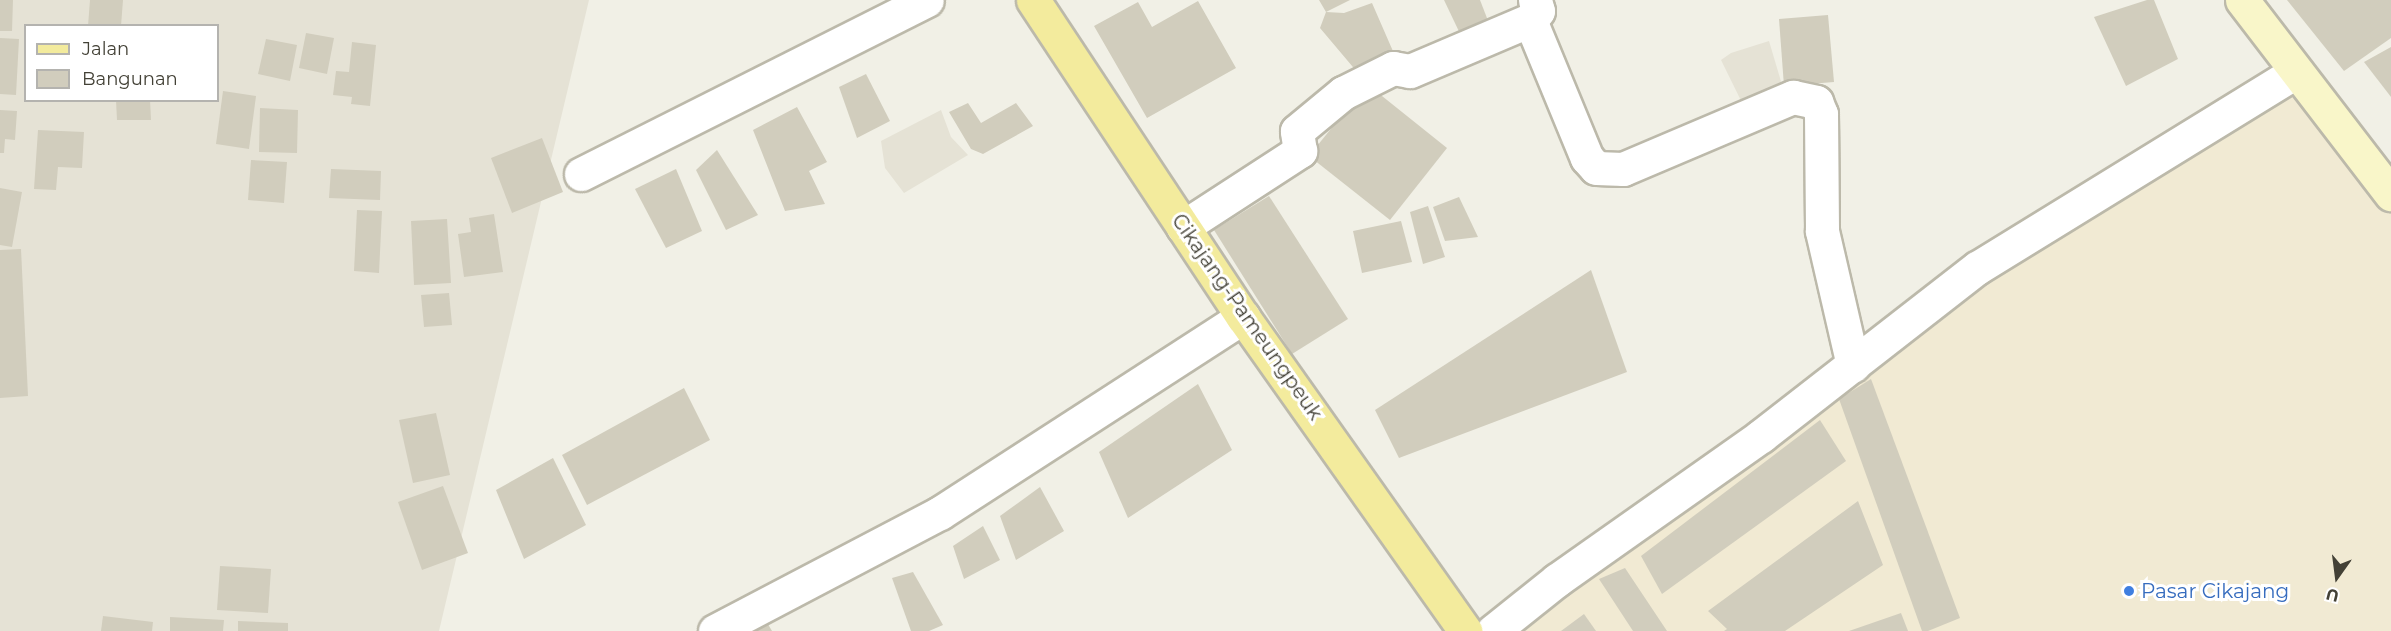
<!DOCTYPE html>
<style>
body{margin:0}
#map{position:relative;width:2391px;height:631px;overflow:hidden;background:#f1f0e6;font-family:Montserrat,sans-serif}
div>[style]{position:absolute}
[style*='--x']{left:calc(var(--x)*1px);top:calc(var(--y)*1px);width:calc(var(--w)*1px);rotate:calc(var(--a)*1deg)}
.residential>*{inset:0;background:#e5e2d5}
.commercial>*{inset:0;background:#f1ead3}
.building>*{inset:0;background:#d1cdbd}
.roads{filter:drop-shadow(2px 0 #bcb9aa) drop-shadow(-2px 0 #bcb9aa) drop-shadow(0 2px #bcb9aa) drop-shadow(0 -2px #bcb9aa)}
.street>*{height:33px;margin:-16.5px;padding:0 16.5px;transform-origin:16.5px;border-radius:16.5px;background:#fff}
.secondary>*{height:33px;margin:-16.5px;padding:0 16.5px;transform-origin:16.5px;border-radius:16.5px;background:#f9f6c9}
.primary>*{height:33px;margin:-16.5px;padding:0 16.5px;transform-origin:16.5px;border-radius:16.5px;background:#f3eb9d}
.dots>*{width:16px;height:16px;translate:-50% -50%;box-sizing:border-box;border:3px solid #fff;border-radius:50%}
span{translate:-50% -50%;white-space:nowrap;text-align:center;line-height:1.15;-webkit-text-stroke:6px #fff;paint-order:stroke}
.street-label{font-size:20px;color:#434136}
.shop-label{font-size:20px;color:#366cbe}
.left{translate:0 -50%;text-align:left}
.legend{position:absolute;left:24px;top:24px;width:195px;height:78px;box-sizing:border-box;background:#fff;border:2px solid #b4b3af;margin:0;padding:8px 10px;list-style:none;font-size:18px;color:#434136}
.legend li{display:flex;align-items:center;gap:12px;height:30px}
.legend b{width:30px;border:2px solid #b4b3af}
.north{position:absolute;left:2307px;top:547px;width:60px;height:60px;-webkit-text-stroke:4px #fff;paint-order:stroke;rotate:194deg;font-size:16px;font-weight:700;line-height:24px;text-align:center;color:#434136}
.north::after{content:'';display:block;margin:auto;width:21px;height:27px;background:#434136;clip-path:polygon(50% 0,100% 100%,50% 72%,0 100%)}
</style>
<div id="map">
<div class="residential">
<div style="clip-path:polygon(evenodd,0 0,589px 0,439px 631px,0 631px,0 0,26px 26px,218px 26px,218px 100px,26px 100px,26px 26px)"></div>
<div style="clip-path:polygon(1769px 41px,1788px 105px,1751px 121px,1721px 60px,1731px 53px)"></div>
<div style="clip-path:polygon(941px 110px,951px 137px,968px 155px,904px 193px,885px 168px,881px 141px)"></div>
</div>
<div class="commercial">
<div style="clip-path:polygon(2296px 72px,2391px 194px,2391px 631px,1493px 631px,1977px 268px)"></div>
</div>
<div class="building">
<div style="clip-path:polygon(0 0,13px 0,12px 31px,0 31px)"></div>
<div style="clip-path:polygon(90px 0,123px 0,121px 26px,88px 26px)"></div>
<div style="clip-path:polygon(1319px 0,1350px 0,1326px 12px,1344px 13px,1372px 3px,1399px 65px,1363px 79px,1320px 28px,1326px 12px)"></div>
<div style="clip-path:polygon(1444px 0,1480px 0,1492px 31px,1464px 42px)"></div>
<div style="clip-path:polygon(2147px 0,2154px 0,2178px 59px,2126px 86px,2094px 17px)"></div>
<div style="clip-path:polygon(2287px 0,2391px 0,2391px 38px,2344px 71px)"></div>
<div style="clip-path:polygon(1198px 1px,1236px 68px,1147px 118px,1094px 26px,1138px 2px,1152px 27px)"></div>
<div style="clip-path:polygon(1828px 15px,1834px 82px,1784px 86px,1779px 19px)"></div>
<div style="clip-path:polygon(306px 33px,334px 38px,327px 74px,299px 68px)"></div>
<div style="clip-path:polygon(0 38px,19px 39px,16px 95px,0 94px)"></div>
<div style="clip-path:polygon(266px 39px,297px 45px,290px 81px,258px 74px)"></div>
<div style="clip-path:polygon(352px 42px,376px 45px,370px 106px,351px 104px,352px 97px,333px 95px,336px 71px,349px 72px)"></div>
<div style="clip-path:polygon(2391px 47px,2391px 97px,2364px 62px)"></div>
<div style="clip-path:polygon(866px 74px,890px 121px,857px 138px,839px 87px)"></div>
<div style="clip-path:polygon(1367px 84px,1447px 148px,1390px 220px,1309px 156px)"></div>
<div style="clip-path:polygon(223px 91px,256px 96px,249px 149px,216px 144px)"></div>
<div style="clip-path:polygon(116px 100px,150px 100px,151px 120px,117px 120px)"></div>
<div style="clip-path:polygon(968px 103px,981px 123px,1016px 103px,1033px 126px,983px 154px,971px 149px,949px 112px)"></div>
<div style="clip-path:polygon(797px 107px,827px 162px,809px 171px,825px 204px,785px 211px,753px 130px)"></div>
<div style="clip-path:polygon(260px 108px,298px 110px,297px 153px,259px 152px)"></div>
<div style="clip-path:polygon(0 110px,17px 111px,15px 140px,5px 139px,4px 153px,0 153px)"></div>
<div style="clip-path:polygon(38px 130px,84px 132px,82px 168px,58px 167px,56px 190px,34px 189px)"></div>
<div style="clip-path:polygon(542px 138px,563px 192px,512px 213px,491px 158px)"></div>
<div style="clip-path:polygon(717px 150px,758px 215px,726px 230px,696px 170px)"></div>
<div style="clip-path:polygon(251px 160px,287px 162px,284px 203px,248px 200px)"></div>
<div style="clip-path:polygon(331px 169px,381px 171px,380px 200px,329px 198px)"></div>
<div style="clip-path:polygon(676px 169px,702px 231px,666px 248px,635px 189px)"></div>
<div style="clip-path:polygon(0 188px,22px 192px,12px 247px,0 245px)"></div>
<div style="clip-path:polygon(1269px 196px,1348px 319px,1292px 354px,1214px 230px)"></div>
<div style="clip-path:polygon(1459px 197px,1478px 237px,1445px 241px,1433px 207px)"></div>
<div style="clip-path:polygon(1428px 206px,1445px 257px,1423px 264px,1410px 212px)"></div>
<div style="clip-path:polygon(357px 210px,382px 211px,379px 273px,354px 271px)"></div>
<div style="clip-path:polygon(494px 214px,503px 272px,464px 277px,458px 234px,471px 232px,469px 218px)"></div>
<div style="clip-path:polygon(447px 219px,451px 283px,414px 285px,411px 221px)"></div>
<div style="clip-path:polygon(1401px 221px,1412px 262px,1362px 273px,1353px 231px)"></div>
<div style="clip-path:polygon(21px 249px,28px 396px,0 398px,0 250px)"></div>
<div style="clip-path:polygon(1591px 270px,1627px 372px,1399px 458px,1375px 410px)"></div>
<div style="clip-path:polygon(449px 293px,452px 325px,424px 327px,421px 295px)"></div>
<div style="clip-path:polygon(1871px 379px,1960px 618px,1928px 631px,1922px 631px,1839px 399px)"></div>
<div style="clip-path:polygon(1198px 384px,1232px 450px,1128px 518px,1099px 452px)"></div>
<div style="clip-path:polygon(684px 388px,710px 440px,587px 505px,562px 455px)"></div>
<div style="clip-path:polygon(436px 413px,450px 475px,413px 483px,399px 420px)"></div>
<div style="clip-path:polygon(1820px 420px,1846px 461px,1662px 594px,1641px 556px)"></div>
<div style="clip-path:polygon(553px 458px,586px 525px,524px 559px,496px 490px)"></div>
<div style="clip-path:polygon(443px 486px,468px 553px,422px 570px,398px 502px)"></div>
<div style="clip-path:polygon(1040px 487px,1064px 531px,1016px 560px,1000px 516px)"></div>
<div style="clip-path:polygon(1858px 501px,1883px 565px,1785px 631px,1724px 631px,1727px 629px,1708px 611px)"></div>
<div style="clip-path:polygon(983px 526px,1000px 560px,964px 579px,953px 546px)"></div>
<div style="clip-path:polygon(220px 566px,271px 569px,268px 613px,217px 610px)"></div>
<div style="clip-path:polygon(1625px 568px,1667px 631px,1633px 631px,1599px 579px)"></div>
<div style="clip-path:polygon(913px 572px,943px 625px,929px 631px,911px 631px,892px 578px)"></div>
<div style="clip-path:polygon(1901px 613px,1908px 631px,1849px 631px)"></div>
<div style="clip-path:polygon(762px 614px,772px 631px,733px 631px)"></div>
<div style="clip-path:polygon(1584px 614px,1596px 631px,1561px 631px)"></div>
<div style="clip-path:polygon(103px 616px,153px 622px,152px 631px,101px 631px)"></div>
<div style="clip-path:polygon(170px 617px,224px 620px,223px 631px,170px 631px)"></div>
<div style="clip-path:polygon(238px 621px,288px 623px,288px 631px,238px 631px)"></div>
</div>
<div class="roads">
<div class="street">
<div style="--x:1535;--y:0;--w:11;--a:75"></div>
<div style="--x:1538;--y:11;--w:12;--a:132"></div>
<div style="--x:1530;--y:20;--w:149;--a:67.6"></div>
<div style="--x:1587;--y:158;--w:13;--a:48"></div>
<div style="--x:1596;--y:168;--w:27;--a:2"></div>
<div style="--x:1623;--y:169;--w:185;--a:-23"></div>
<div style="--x:1793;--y:97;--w:24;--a:12"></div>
<div style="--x:1816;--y:102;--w:13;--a:67"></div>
<div style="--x:1821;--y:114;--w:117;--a:89.5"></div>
<div style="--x:1822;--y:231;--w:138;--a:77"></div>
<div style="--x:581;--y:174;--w:387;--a:-26.7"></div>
<div style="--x:1183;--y:227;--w:140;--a:-33"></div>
<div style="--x:1300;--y:151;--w:20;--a:-99"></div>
<div style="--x:1297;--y:131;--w:60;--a:-39.6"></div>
<div style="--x:1343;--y:93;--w:56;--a:-26.6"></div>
<div style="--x:1393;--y:68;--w:17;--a:10"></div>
<div style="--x:1410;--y:71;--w:130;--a:-23"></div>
<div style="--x:715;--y:631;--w:254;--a:-27.7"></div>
<div style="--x:940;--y:513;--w:361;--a:-32.9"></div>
<div style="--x:1493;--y:631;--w:82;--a:-38.6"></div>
<div style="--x:1557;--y:580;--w:250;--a:-35.2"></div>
<div style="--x:1761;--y:436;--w:274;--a:-37.9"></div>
<div style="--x:1977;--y:268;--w:374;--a:-31.6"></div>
</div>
<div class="secondary">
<div style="--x:2242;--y:0;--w:245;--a:52.5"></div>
</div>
<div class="primary">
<div style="--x:1033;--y:0;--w:380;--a:56.5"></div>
<div style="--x:1243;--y:317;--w:385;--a:54.7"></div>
</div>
</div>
<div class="dots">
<div style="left:2129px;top:591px;background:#3f7fe0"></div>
</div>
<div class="street-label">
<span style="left:1247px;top:317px;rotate:55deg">Cikajang-Pameungpeuk</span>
</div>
<div class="shop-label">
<span class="left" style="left:2141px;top:591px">Pasar Cikajang</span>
</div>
<ul class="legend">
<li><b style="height:8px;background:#f3eb9d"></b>Jalan</li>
<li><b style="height:16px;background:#d1cdbd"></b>Bangunan</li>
</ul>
<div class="north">U</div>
</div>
